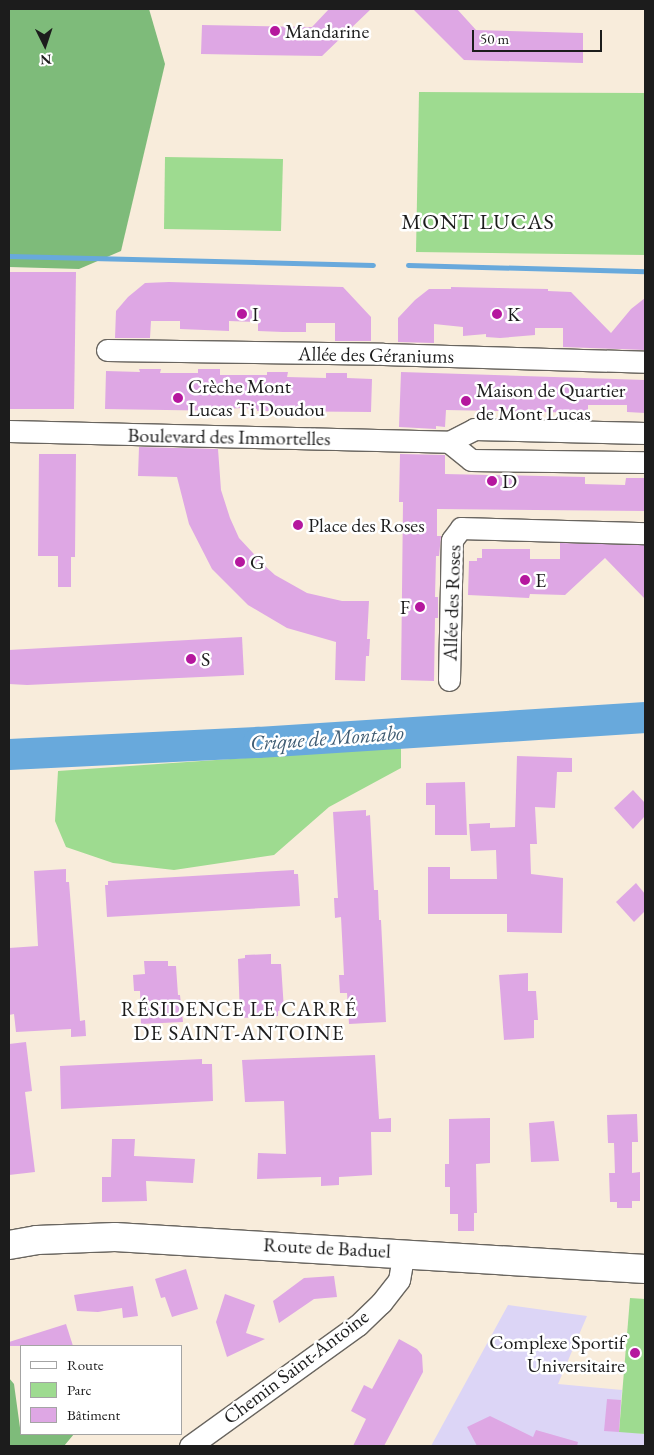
<!DOCTYPE html>
<meta charset="utf-8">
<style>
body{margin:0}
#map{position:relative;width:654px;height:1455px;overflow:hidden;background:#f8ecdb;font-family:"EB Garamond",serif}
div>[style]{position:absolute}
[style*='--x']{left:calc(var(--x)*1px);top:calc(var(--y)*1px);width:calc(var(--w)*1px);rotate:calc(var(--a)*1deg)}
.built>*{inset:0;background:#dcd5f6}
.green>*{inset:0;background:#9edb90}
.forest>*{inset:0;background:#7ebb7a}
.stream>*{height:5px;margin:-2.5px;padding:0 2.5px;transform-origin:2.5px;border-radius:2.5px;background:#68a9dc}
.river>*{height:31px;margin:-15.5px;padding:0 15.5px;transform-origin:15.5px;border-radius:15.5px;background:#68a9dc}
.building>*{inset:0;background:#dea7e4}
.roads{filter:drop-shadow(1px 0 #69655f) drop-shadow(-1px 0 #69655f) drop-shadow(0 1px #69655f) drop-shadow(0 -1px #69655f)}
.minor>*{height:21px;margin:-10.5px;padding:0 10.5px;transform-origin:10.5px;border-radius:10.5px;background:#fff}
.major>*{height:28px;margin:-14px;padding:0 14px;transform-origin:14px;border-radius:14px;background:#fff}
.dots>*{width:14px;height:14px;translate:-50% -50%;box-sizing:border-box;border:2px solid #fff;border-radius:50%}
span{translate:-50% -50%;white-space:nowrap;text-align:center;line-height:1.15;-webkit-text-stroke:5px #fff;paint-order:stroke}
.poi-label{font-size:20px;color:#1c1c1c}
.left{translate:0 -50%;text-align:left}
.right{translate:-100% -50%;text-align:right}
.street-label{font-size:20px;color:#1c1c1c}
.water-label{font-size:21px;color:#3e5b72;font-style:italic}
.neighbourhood-label{font-size:21px;color:#1c1c1c;letter-spacing:1px}
.quarter-label{font-size:22px;color:#1c1c1c;letter-spacing:1px}
.frame{position:absolute;inset:0;border:10px solid #1c1c1c;pointer-events:none}
.legend{position:absolute;left:20px;top:1345px;width:162px;height:90px;box-sizing:border-box;background:#fff;border:1px solid #a4a4a4;margin:0;padding:6px 9px;list-style:none;font-size:15px;color:#1c1c1c}
.legend li{display:flex;align-items:center;gap:10px;height:25px}
.legend b{width:25px;border:1px solid #a4a4a4}
.north{position:absolute;left:20px;top:20px;width:50px;height:50px;-webkit-text-stroke:4px #fff;paint-order:stroke;rotate:176deg;font-size:14px;font-weight:700;line-height:20px;text-align:center;color:#1c1c1c}
.north::after{content:'';display:block;margin:auto;width:18px;height:22px;background:#1c1c1c;clip-path:polygon(50% 0,100% 100%,50% 72%,0 100%)}
.scale{position:absolute;left:472px;top:30px;width:130px;height:22px;box-sizing:border-box;border:2px solid #1c1c1c;border-top:0;padding-left:6px;font-size:15px;line-height:18px;white-space:nowrap;color:#1c1c1c;-webkit-text-stroke:4px #fff;paint-order:stroke}
</style>
<div id="map">
<div class="built">
<div style="clip-path:polygon(508px 1305px,587px 1316px,558px 1384px,622px 1390px,619px 1431px,645px 1434px,645px 1446px,431px 1446px)"></div>
</div>
<div class="green">
<div style="clip-path:polygon(419px 92px,645px 93px,645px 255px,416px 252px)"></div>
<div style="clip-path:polygon(165px 157px,283px 159px,281px 231px,164px 229px)"></div>
<div style="clip-path:polygon(401px 747px,401px 768px,329px 807px,274px 855px,174px 870px,113px 863px,66px 847px,55px 821px,58px 771px)"></div>
<div style="clip-path:polygon(630px 1298px,645px 1299px,645px 1434px,619px 1432px)"></div>
</div>
<div class="forest">
<div style="clip-path:polygon(9px 9px,149px 9px,165px 64px,121px 251px,79px 269px,9px 267px)"></div>
<div style="clip-path:polygon(9px 1378px,14px 1384px,21px 1435px,74px 1434px,64px 1446px,9px 1446px)"></div>
</div>
<div class="stream">
<div style="--x:9;--y:256;--w:364;--a:1.4"></div>
<div style="--x:408;--y:265;--w:237;--a:1.5"></div>
</div>
<div class="river">
<div style="--x:9;--y:754;--w:249;--a:-2.8"></div>
<div style="--x:258;--y:742;--w:388;--a:-3.7"></div>
</div>
<div class="building">
<div style="clip-path:polygon(329px 9px,371px 9px,322px 56px,201px 54px,202px 25px,312px 27px)"></div>
<div style="clip-path:polygon(413px 9px,457px 9px,476px 30px,583px 33px,583px 63px,464px 60px)"></div>
<div style="clip-path:polygon(9px 272px,76px 272px,74px 409px,9px 409px)"></div>
<div style="clip-path:polygon(169px 282px,343px 287px,371px 317px,371px 341px,335px 341px,335px 323px,306px 323px,306px 332px,283px 332px,258px 331px,258px 322px,229px 321px,229px 331px,180px 329px,180px 321px,151px 321px,150px 338px,115px 338px,116px 311px,128px 297px,145px 283px)"></div>
<div style="clip-path:polygon(451px 287px,548px 289px,548px 291px,571px 292px,611px 333px,631px 309px,645px 298px,645px 350px,563px 347px,563px 328px,535px 328px,535px 335px,500px 338px,486px 337px,486px 334px,463px 336px,463px 327px,434px 324px,434px 343px,398px 342px,398px 318px,415px 300px,429px 289px,451px 289px)"></div>
<div style="clip-path:polygon(139px 369px,161px 369px,160px 373px,198px 373px,198px 369px,220px 369px,220px 375px,267px 375px,267px 372px,288px 372px,287px 377px,326px 378px,326px 373px,347px 373px,347px 378px,372px 379px,371px 412px,257px 411px,257px 409px,241px 408px,227px 409px,227px 411px,105px 409px,106px 371px,140px 372px)"></div>
<div style="clip-path:polygon(401px 372px,645px 380px,645px 413px,627px 412px,627px 405px,588px 405px,588px 413px,446px 410px,445px 427px,436px 426px,436px 429px,399px 427px)"></div>
<div style="clip-path:polygon(139px 447px,218px 449px,221px 490px,230px 518px,239px 538px,265px 566px,275px 575px,307px 593px,342px 601px,369px 601px,367px 639px,370px 639px,369px 656px,366px 656px,365px 681px,335px 680px,336px 642px,287px 628px,248px 605px,212px 569px,189px 524px,177px 477px,138px 476px)"></div>
<div style="clip-path:polygon(39px 454px,76px 454px,75px 557px,71px 557px,71px 587px,58px 587px,58px 556px,38px 556px)"></div>
<div style="clip-path:polygon(400px 454px,445px 455px,445px 474px,585px 477px,585px 484px,625px 485px,626px 478px,645px 478px,645px 511px,437px 509px,437px 536px,441px 536px,439px 556px,436px 556px,435px 597px,438px 597px,438px 618px,435px 618px,434px 681px,401px 680px,403px 502px,399px 502px)"></div>
<div style="clip-path:polygon(560px 543px,645px 545px,645px 599px,605px 558px,565px 595px,530px 594px,529px 598px,468px 595px,469px 561px,477px 561px,477px 558px,482px 558px,482px 549px,530px 549px,530px 559px,560px 559px)"></div>
<div style="clip-path:polygon(242px 637px,244px 675px,27px 685px,9px 684px,9px 650px)"></div>
<div style="clip-path:polygon(517px 756px,572px 758px,572px 772px,557px 772px,555px 808px,535px 807px,537px 844px,530px 844px,531px 874px,563px 878px,562px 933px,507px 932px,507px 914px,428px 914px,428px 867px,450px 867px,450px 879px,497px 879px,496px 850px,471px 851px,469px 824px,490px 823px,490px 828px,515px 827px)"></div>
<div style="clip-path:polygon(465px 782px,467px 835px,435px 835px,435px 805px,426px 805px,426px 783px)"></div>
<div style="clip-path:polygon(633px 790px,645px 803px,645px 816px,633px 829px,614px 808px)"></div>
<div style="clip-path:polygon(366px 810px,366px 816px,370px 815px,374px 890px,378px 890px,379px 920px,381px 920px,386px 1022px,349px 1024px,347px 993px,340px 993px,339px 975px,344px 975px,341px 917px,335px 918px,334px 898px,338px 898px,333px 812px)"></div>
<div style="clip-path:polygon(66px 869px,66px 882px,69px 882px,80px 1021px,85px 1020px,86px 1036px,71px 1037px,71px 1029px,16px 1032px,14px 1014px,9px 1015px,9px 948px,38px 946px,34px 871px)"></div>
<div style="clip-path:polygon(294px 870px,294px 874px,298px 874px,300px 906px,107px 917px,105px 885px,108px 885px,108px 881px)"></div>
<div style="clip-path:polygon(636px 883px,645px 894px,645px 911px,634px 922px,616px 902px)"></div>
<div style="clip-path:polygon(271px 954px,271px 964px,281px 964px,284px 1010px,278px 1011px,278px 1016px,240px 1018px,238px 959px,245px 958px,245px 955px)"></div>
<div style="clip-path:polygon(144px 961px,168px 961px,168px 966px,176px 966px,178px 995px,180px 995px,183px 1022px,141px 1024px,140px 991px,134px 991px,133px 975px,145px 974px)"></div>
<div style="clip-path:polygon(528px 973px,528px 991px,536px 991px,538px 1020px,534px 1020px,534px 1038px,504px 1040px,499px 975px)"></div>
<div style="clip-path:polygon(26px 1042px,32px 1091px,25px 1092px,35px 1172px,9px 1175px,9px 1044px)"></div>
<div style="clip-path:polygon(375px 1055px,379px 1119px,391px 1118px,391px 1132px,371px 1132px,372px 1175px,339px 1177px,339px 1185px,321px 1186px,321px 1177px,257px 1179px,258px 1153px,286px 1154px,284px 1101px,245px 1102px,242px 1060px)"></div>
<div style="clip-path:polygon(202px 1059px,202px 1064px,212px 1064px,213px 1101px,61px 1109px,60px 1066px)"></div>
<div style="clip-path:polygon(637px 1114px,638px 1142px,632px 1142px,632px 1173px,640px 1172px,640px 1201px,632px 1201px,632px 1208px,617px 1208px,617px 1202px,610px 1202px,609px 1173px,615px 1173px,614px 1143px,608px 1143px,607px 1115px)"></div>
<div style="clip-path:polygon(490px 1118px,490px 1163px,476px 1164px,477px 1213px,474px 1213px,474px 1231px,458px 1231px,458px 1214px,450px 1214px,450px 1187px,445px 1187px,445px 1164px,449px 1164px,449px 1119px)"></div>
<div style="clip-path:polygon(554px 1121px,559px 1161px,531px 1162px,529px 1123px)"></div>
<div style="clip-path:polygon(112px 1139px,135px 1139px,134px 1156px,195px 1159px,193px 1183px,146px 1181px,147px 1201px,102px 1202px,102px 1177px,111px 1177px)"></div>
<div style="clip-path:polygon(186px 1269px,198px 1309px,172px 1317px,165px 1297px,161px 1298px,155px 1279px)"></div>
<div style="clip-path:polygon(334px 1276px,337px 1297px,314px 1299px,279px 1323px,273px 1301px,304px 1278px)"></div>
<div style="clip-path:polygon(133px 1286px,138px 1316px,123px 1318px,122px 1308px,98px 1312px,77px 1311px,74px 1295px)"></div>
<div style="clip-path:polygon(225px 1294px,255px 1305px,246px 1333px,265px 1339px,227px 1357px,216px 1322px)"></div>
<div style="clip-path:polygon(66px 1324px,73px 1346px,9px 1346px,9px 1342px)"></div>
<div style="clip-path:polygon(399px 1339px,417px 1349px,422px 1355px,423px 1372px,384px 1446px,353px 1446px,366px 1419px,351px 1411px,364px 1385px,372px 1389px)"></div>
<div style="clip-path:polygon(607px 1399px,621px 1400px,619px 1432px,604px 1431px)"></div>
<div style="clip-path:polygon(490px 1416px,533px 1437px,536px 1430px,578px 1442px,577px 1446px,477px 1446px,467px 1427px)"></div>
</div>
<div class="roads">
<div class="minor">
<div style="--x:107;--y:350;--w:276;--a:0.8"></div>
<div style="--x:383;--y:354;--w:262;--a:1.7"></div>
<div style="--x:9;--y:431;--w:440;--a:1.4"></div>
<div style="--x:449;--y:442;--w:28;--a:-27"></div>
<div style="--x:474;--y:429;--w:171;--a:1.3"></div>
<div style="--x:449;--y:442;--w:28;--a:39"></div>
<div style="--x:471;--y:460;--w:174;--a:0.7"></div>
<div style="--x:449;--y:680;--w:140;--a:-88.8"></div>
<div style="--x:452;--y:540;--w:15;--a:-53"></div>
<div style="--x:461;--y:528;--w:184;--a:1.6"></div>
<div style="--x:190;--y:1446;--w:207;--a:-35.8"></div>
<div style="--x:358;--y:1325;--w:32;--a:-44"></div>
<div style="--x:381;--y:1303;--w:29;--a:-52"></div>
<div style="--x:399;--y:1280;--w:28;--a:-80"></div>
</div>
<div class="major">
<div style="--x:9;--y:1245;--w:28;--a:-10"></div>
<div style="--x:37;--y:1240;--w:78;--a:-2.2"></div>
<div style="--x:115;--y:1237;--w:531;--a:3.46"></div>
</div>
</div>
<div class="dots">
<div style="left:275px;top:31px;background:#b5179e"></div>
<div style="left:242px;top:314px;background:#b5179e"></div>
<div style="left:497px;top:314px;background:#b5179e"></div>
<div style="left:178px;top:398px;background:#b5179e"></div>
<div style="left:466px;top:401px;background:#b5179e"></div>
<div style="left:492px;top:481px;background:#b5179e"></div>
<div style="left:298px;top:525px;background:#b5179e"></div>
<div style="left:240px;top:562px;background:#b5179e"></div>
<div style="left:525px;top:580px;background:#b5179e"></div>
<div style="left:420px;top:607px;background:#b5179e"></div>
<div style="left:191px;top:659px;background:#b5179e"></div>
<div style="left:635px;top:1353px;background:#b5179e"></div>
</div>
<div class="poi-label">
<span class="left" style="left:285px;top:31px">Mandarine</span>
<span class="left" style="left:252px;top:314px">I</span>
<span class="left" style="left:507px;top:314px">K</span>
<span class="left" style="left:188px;top:398px">Crèche Mont<br>Lucas Ti Doudou</span>
<span class="left" style="left:476px;top:402px">Maison de Quartier<br>de Mont Lucas</span>
<span class="left" style="left:502px;top:481px">D</span>
<span class="left" style="left:308px;top:525px">Place des Roses</span>
<span class="left" style="left:250px;top:562px">G</span>
<span class="left" style="left:535px;top:580px">E</span>
<span class="right" style="left:410px;top:607px">F</span>
<span class="left" style="left:201px;top:659px">S</span>
<span class="right" style="left:625px;top:1354px">Complexe Sportif<br>Universitaire</span>
</div>
<div class="street-label">
<span style="left:376px;top:355px;rotate:1deg">Allée des Géraniums</span>
<span style="left:229px;top:437px;rotate:1deg">Boulevard des Immortelles</span>
<span style="left:452px;top:603px;rotate:-88deg">Allée des Roses</span>
<span style="left:327px;top:1248px;rotate:3deg">Route de Baduel</span>
<span style="left:296px;top:1367px;rotate:-37deg">Chemin Saint-Antoine</span>
</div>
<div class="water-label">
<span style="left:327px;top:738px;rotate:-4deg">Crique de Montabo</span>
</div>
<div class="neighbourhood-label">
<span style="left:239px;top:1021px">RÉSIDENCE LE CARRÉ<br>DE SAINT-ANTOINE</span>
</div>
<div class="quarter-label">
<span style="left:478px;top:222px">MONT LUCAS</span>
</div>
<div class="frame"></div>
<ul class="legend">
<li><b style="height:6px;background:#fff"></b>Route</li>
<li><b style="height:14px;background:#9edb90"></b>Parc</li>
<li><b style="height:14px;background:#dea7e4"></b>Bâtiment</li>
</ul>
<div class="north">N</div>
<div class="scale">50 m</div>
</div>
